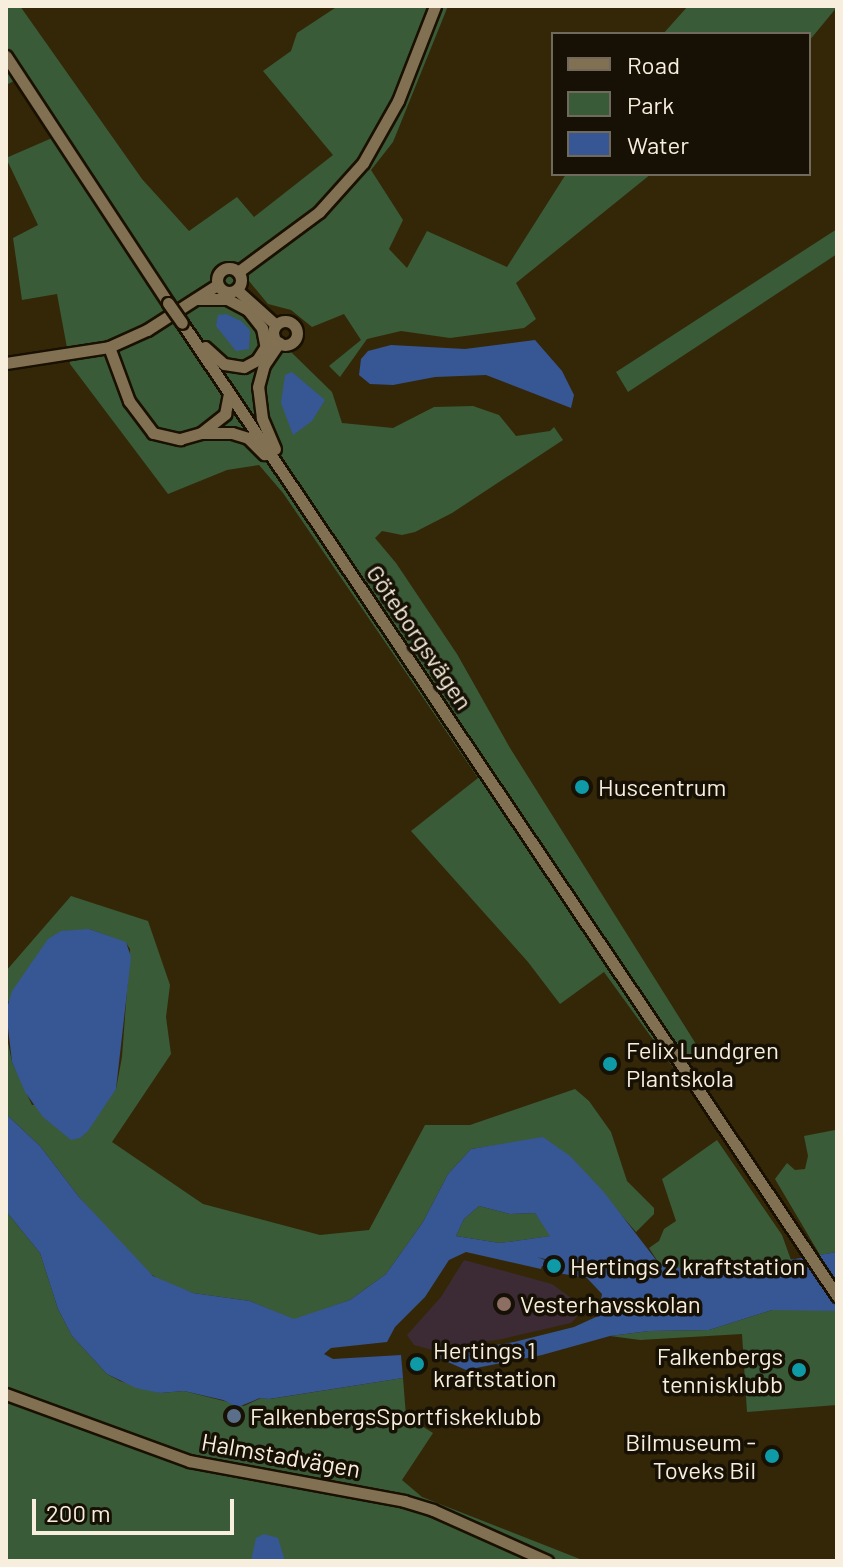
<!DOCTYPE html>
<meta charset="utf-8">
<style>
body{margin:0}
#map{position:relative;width:843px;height:1567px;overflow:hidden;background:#342708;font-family:Barlow,sans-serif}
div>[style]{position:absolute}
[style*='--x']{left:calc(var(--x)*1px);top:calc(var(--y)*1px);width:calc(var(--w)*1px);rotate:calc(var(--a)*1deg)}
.education>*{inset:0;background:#3c2a34}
.green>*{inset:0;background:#395b38}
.water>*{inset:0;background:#375694}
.roads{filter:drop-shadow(2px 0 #1a1000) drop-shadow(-2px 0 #1a1000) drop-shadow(0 2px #1a1000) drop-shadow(0 -2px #1a1000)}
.secondary>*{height:11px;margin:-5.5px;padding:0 5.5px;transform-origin:5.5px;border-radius:5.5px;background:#817152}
.secondary>.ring{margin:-5.5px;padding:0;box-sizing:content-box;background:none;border:11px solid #817152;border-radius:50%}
.bridges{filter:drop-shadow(2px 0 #1a1000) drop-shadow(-2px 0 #1a1000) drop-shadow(0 2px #1a1000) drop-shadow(0 -2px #1a1000)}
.secondary-bridge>*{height:11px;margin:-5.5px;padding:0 5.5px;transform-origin:5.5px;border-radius:5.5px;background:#817152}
.dots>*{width:22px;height:22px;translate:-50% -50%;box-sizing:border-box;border:4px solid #171105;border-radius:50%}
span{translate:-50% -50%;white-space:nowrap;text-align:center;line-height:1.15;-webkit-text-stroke:7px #171105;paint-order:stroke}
.street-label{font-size:24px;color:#f7eedd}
.poi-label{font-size:24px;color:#f7eedd}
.left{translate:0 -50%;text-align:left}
.right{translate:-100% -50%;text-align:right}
.frame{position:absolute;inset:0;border:8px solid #f7eedd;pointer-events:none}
.legend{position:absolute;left:551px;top:32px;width:260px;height:144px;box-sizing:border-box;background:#171105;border:2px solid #71695b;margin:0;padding:10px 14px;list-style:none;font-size:24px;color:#f7eedd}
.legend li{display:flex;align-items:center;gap:16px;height:40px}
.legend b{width:40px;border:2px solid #71695b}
.scale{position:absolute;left:32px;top:1499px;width:202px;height:36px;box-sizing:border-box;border:4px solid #f7eedd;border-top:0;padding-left:10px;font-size:24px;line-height:28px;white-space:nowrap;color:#f7eedd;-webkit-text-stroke:6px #171105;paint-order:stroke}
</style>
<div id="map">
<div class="education">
<div style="clip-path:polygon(464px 1260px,552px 1284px,574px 1300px,577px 1317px,571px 1323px,502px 1339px,432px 1350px,414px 1345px,407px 1335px,441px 1297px)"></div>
</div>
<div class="green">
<div style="clip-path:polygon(6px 6px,20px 6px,142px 179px,189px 231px,237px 197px,254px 217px,333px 155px,263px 71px,291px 51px,297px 33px,338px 6px,448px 6px,393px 142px,371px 170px,403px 220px,389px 249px,407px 268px,427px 231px,507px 267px,566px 174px,651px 174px,516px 283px,536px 319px,524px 328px,450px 338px,401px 331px,367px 339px,340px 377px,329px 366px,361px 340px,344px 314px,312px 327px,291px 310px,268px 304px,249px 281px,246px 292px,275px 346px,291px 352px,332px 392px,342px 423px,393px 428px,434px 407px,473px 406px,499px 415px,516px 436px,550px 431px,554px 427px,563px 440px,452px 513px,415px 532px,402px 535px,382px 531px,375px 538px,396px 563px,457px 654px,510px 748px,701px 1052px,675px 1070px,604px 972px,560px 1004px,528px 962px,411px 831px,478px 778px,283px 493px,259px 465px,227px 470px,168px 494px,70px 364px,57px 294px,22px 300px,13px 238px,38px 225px,6px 158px,52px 138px,14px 81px,6px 85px)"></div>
<div style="clip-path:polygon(688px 6px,837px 6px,837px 7px,809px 41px,809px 34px,663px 34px)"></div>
<div style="clip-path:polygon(837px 229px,837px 254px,628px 392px,616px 372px)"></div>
<div style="clip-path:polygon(71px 896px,148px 921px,170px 985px,166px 1017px,171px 1054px,112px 1142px,203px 1204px,320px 1235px,369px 1230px,425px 1125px,470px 1125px,575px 1089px,589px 1101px,611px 1132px,627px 1181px,654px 1208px,654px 1214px,636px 1232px,590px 1179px,499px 1145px,471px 1149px,448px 1174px,423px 1222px,386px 1274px,350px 1300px,294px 1320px,250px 1301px,193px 1293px,164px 1283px,142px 1268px,79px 1197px,40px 1146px,6px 1114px,6px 1033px,12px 1062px,32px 1105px,116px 1089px,122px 1057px,130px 949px,126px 943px,89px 929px,8px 1002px,6px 1011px,6px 971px)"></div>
<div style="clip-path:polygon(835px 1130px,837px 1252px,820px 1255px,775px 1179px,787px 1163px,795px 1170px,805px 1169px,808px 1156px,804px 1136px)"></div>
<div style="clip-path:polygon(717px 1140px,782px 1235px,791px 1260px,691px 1273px,660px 1265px,649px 1248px,659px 1241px,664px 1229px,676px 1221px,662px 1179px)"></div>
<div style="clip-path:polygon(479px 1206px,510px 1214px,535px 1213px,551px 1236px,500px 1243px,456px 1236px,464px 1219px)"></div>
<div style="clip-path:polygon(6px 1211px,40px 1253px,58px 1309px,72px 1336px,107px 1374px,120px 1381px,160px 1393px,184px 1391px,244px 1406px,261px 1398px,270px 1399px,403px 1378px,406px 1416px,433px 1433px,402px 1480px,422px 1497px,585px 1561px,6px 1561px)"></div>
<div style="clip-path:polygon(803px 1309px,837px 1311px,837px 1405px,747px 1412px,742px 1334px,640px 1340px,610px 1336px,649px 1331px,709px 1330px,772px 1310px)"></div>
</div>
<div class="water">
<div style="clip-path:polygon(226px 314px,241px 321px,250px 330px,249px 349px,236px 351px,216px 326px,218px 315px)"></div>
<div style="clip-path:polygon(535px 340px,562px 371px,574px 395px,571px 408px,486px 375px,435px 377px,393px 385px,370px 384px,359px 375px,361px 359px,368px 351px,391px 345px,465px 349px)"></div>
<div style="clip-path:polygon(292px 372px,325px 400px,312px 421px,293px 435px,281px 403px,285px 375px)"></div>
<div style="clip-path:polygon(89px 929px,126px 942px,131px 957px,116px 1089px,88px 1131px,80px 1138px,71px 1140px,43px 1117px,25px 1092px,12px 1062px,6px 1011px,12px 991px,48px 939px,61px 931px)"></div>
<div style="clip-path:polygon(evenodd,6px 1114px,40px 1146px,79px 1197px,153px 1276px,193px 1293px,250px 1301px,294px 1319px,350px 1300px,386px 1274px,423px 1222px,448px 1174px,471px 1149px,543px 1137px,570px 1156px,603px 1191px,660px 1265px,711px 1273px,837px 1252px,837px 1311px,772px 1310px,709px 1330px,649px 1331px,610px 1336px,542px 1355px,466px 1370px,432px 1355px,514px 1342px,574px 1327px,598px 1316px,602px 1294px,587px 1278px,558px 1273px,560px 1263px,537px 1257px,550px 1262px,548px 1267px,542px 1266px,541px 1269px,466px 1252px,449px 1260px,425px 1297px,395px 1327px,387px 1342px,331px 1348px,324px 1354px,333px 1359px,401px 1355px,403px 1378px,269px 1399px,260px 1398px,238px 1407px,223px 1400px,184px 1391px,160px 1393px,136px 1388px,107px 1374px,72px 1336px,58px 1309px,40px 1253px,6px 1211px,6px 1114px,479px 1206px,510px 1214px,535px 1213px,550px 1236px,500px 1243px,456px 1236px,464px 1219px,479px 1206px)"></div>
<div style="clip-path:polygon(264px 1534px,278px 1538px,285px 1561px,251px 1561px,256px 1538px)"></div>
</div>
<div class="roads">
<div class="secondary">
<div style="--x:6;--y:56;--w:295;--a:56.7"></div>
<div class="ring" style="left:217px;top:268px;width:13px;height:13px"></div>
<div style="--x:238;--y:272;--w:101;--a:-36.5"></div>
<div style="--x:319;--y:212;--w:66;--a:-48.1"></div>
<div style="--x:363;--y:163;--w:71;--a:-60.6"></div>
<div style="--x:398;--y:101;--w:102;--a:-68.7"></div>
<div style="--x:237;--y:290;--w:52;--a:41.9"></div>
<div style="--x:196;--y:299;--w:31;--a:0"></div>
<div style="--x:227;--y:299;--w:24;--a:28"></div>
<div style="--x:248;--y:310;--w:23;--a:52"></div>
<div style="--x:262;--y:328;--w:20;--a:79"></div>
<div class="ring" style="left:273px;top:321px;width:13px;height:13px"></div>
<div style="--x:182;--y:323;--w:1173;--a:56.05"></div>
<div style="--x:109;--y:347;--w:58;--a:69.7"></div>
<div style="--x:129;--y:401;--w:40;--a:53"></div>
<div style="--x:153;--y:433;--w:28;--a:13"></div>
<div style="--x:180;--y:439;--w:22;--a:-16"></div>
<div style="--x:201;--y:433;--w:31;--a:-38"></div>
<div style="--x:225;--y:414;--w:21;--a:-79"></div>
<div style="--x:205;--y:347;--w:25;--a:42"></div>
<div style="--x:224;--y:364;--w:20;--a:9"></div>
<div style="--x:244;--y:367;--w:15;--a:-28"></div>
<div style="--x:257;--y:360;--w:30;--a:-57"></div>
<div style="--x:6;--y:363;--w:104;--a:-8.8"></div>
<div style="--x:109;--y:347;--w:42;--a:-24.1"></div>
<div style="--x:147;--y:330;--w:83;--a:-32.7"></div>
<div style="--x:201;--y:433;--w:31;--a:0"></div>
<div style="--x:232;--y:433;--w:17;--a:17"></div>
<div style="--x:248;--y:438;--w:23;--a:45"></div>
<div style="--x:275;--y:449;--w:34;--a:-113"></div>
<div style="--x:262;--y:418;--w:31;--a:-97"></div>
<div style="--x:258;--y:387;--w:23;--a:-75"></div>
<div style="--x:264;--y:365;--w:27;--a:-56"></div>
<div style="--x:6;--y:1394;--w:195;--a:20.1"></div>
<div style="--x:189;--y:1461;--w:219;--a:10.5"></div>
<div style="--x:404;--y:1501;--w:30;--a:17"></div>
<div style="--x:433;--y:1510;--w:125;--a:24.1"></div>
</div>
</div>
<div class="bridges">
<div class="secondary-bridge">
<div style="--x:168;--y:303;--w:24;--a:55"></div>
</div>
</div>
<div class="dots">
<div style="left:582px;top:787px;background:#0f9aa8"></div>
<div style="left:610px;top:1064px;background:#0f9aa8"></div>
<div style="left:554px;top:1266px;background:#0f9aa8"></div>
<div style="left:504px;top:1304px;background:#8d6e63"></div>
<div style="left:417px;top:1364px;background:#0f9aa8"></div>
<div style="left:799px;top:1370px;background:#0f9aa8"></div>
<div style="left:234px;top:1416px;background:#5c6f8a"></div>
<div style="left:772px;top:1456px;background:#0f9aa8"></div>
</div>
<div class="street-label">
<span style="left:420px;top:637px;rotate:56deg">Göteborgsvägen</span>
<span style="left:281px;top:1455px;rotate:10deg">Halmstadvägen</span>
</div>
<div class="poi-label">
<span class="left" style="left:598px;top:787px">Huscentrum</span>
<span class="left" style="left:626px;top:1064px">Felix Lundgren<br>Plantskola</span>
<span class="left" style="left:570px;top:1266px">Hertings 2 kraftstation</span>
<span class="left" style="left:520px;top:1304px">Vesterhavsskolan</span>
<span class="left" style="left:433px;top:1364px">Hertings 1<br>kraftstation</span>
<span class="right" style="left:783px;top:1370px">Falkenbergs<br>tennisklubb</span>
<span class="left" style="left:250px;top:1416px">FalkenbergsSportfiskeklubb</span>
<span class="right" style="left:756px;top:1456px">Bilmuseum -<br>Toveks Bil</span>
</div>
<div class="frame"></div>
<ul class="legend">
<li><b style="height:10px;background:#817152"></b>Road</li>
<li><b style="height:22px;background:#395b38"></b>Park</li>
<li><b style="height:22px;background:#375694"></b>Water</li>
</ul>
<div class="scale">200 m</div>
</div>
